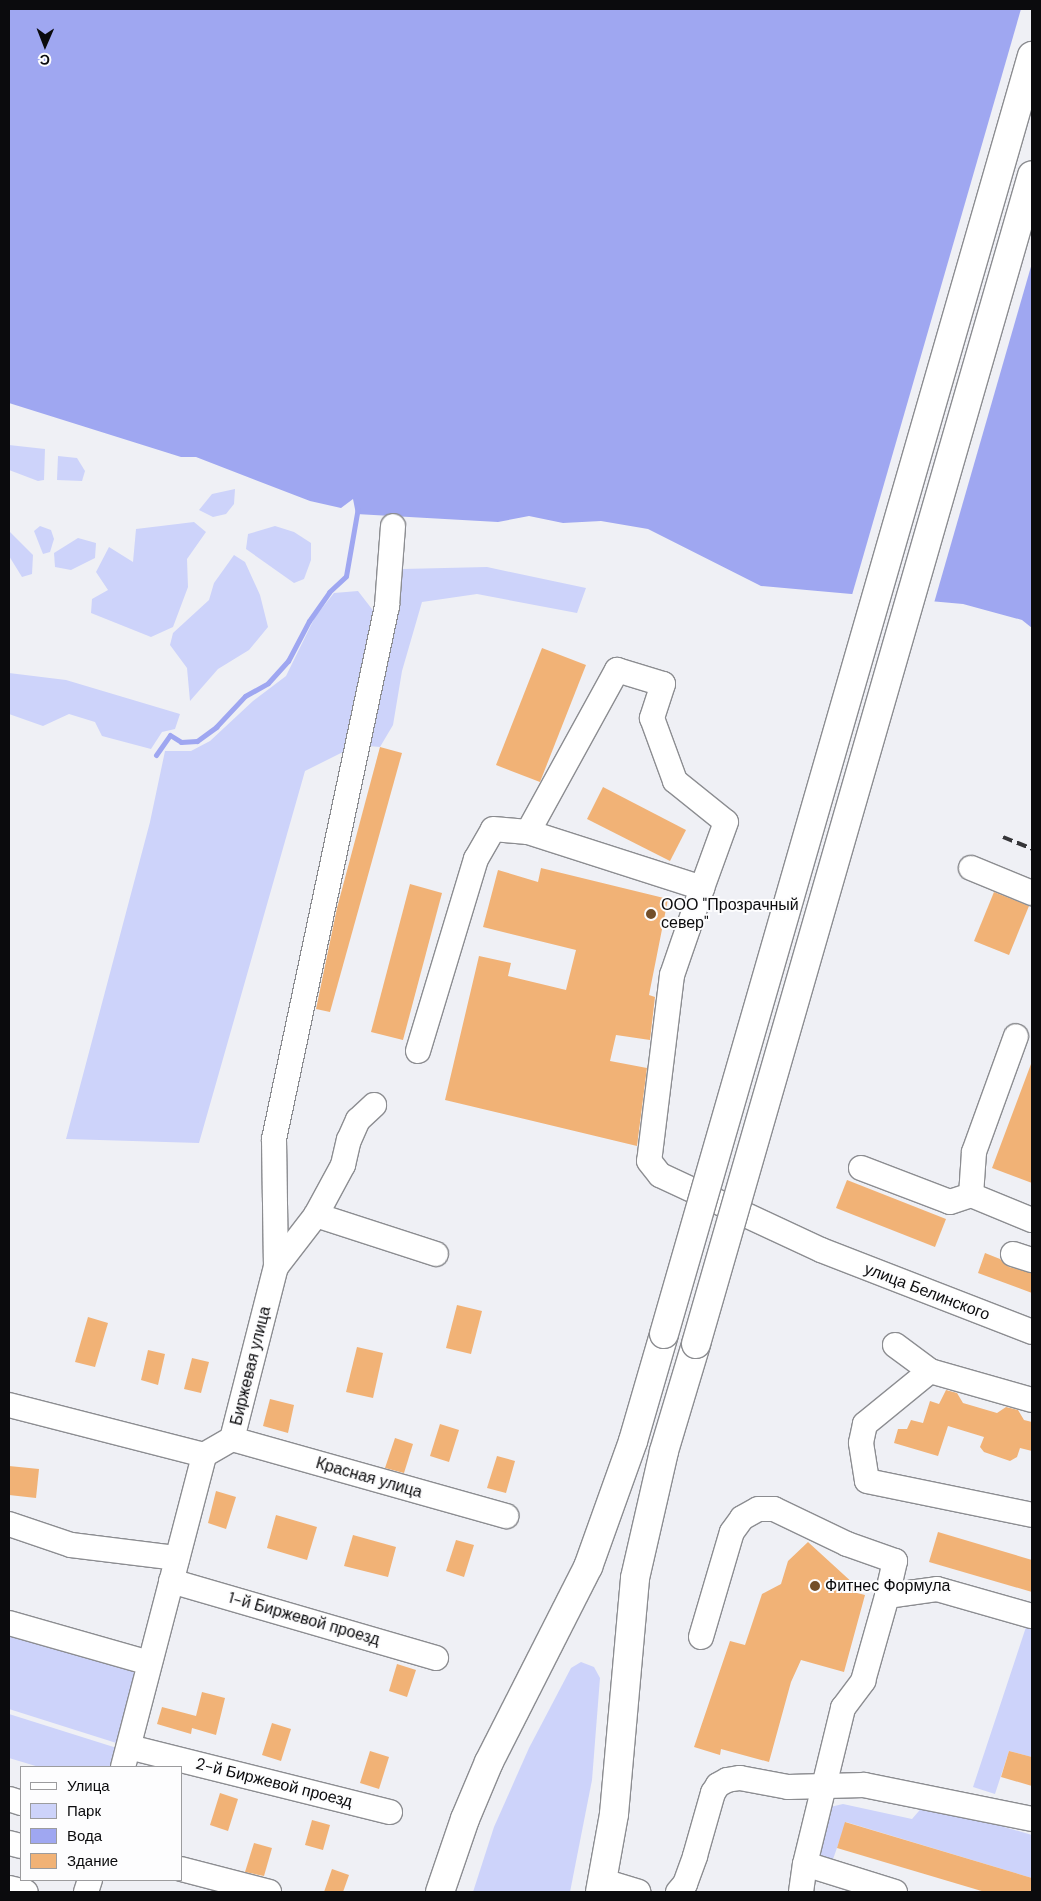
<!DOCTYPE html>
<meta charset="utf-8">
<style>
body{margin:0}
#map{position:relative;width:1041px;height:1901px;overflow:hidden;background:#eff0f5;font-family:"DM Sans",sans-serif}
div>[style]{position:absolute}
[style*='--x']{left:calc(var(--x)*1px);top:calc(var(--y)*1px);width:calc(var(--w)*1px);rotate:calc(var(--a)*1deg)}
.green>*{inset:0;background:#cdd3fa}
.water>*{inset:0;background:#9fa7f1}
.pier>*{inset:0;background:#eff0f5}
.stream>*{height:5px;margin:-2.5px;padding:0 2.5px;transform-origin:2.5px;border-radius:2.5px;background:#9fa7f1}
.building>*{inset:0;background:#f1b276}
.roads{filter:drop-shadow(1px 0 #8c8d91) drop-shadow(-1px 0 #8c8d91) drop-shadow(0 1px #8c8d91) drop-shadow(0 -1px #8c8d91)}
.minor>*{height:24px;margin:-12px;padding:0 12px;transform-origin:12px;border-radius:12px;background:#fff}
.major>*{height:28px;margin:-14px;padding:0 14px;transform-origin:14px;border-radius:14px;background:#fff}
.rail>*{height:4px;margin-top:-2px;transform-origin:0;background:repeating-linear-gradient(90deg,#353538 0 10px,transparent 0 15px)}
.bridges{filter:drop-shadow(1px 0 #8c8d91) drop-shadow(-1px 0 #8c8d91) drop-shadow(0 1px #8c8d91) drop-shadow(0 -1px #8c8d91)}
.major-bridge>*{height:28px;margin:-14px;padding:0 14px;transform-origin:14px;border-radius:14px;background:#fff}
.dots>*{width:14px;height:14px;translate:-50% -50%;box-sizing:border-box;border:2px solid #fdfdfe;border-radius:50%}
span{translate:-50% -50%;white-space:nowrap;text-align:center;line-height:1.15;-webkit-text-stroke:4px #fdfdfe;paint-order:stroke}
.poi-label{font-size:16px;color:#0b0b0d}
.left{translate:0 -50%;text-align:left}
.street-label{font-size:16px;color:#0b0b0d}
.frame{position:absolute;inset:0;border:10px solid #0b0b0d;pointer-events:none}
.legend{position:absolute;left:20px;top:1766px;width:162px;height:115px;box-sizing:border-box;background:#fdfdfe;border:1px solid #9c9c9e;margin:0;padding:6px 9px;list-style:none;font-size:15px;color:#0b0b0d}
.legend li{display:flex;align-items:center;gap:10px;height:25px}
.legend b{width:25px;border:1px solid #9c9c9e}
.north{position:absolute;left:20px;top:20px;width:50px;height:50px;-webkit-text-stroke:4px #fdfdfe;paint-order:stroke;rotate:181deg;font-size:14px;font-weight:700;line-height:20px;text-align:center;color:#0b0b0d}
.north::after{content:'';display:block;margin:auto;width:18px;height:22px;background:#0b0b0d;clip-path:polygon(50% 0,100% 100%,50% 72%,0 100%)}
</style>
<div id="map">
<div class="green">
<div style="clip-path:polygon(9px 445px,45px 449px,44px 480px,38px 481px,9px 470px)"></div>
<div style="clip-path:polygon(58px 456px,77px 458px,85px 471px,82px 481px,57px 480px)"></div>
<div style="clip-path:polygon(235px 489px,234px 504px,226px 514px,213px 517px,199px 510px,212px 494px)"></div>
<div style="clip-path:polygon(194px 522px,206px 532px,187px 559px,188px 587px,173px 627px,151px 637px,91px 613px,92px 599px,108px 590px,96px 572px,109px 547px,133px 562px,136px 529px)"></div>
<div style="clip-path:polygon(40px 526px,51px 530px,54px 539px,50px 552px,43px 554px,34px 531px)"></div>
<div style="clip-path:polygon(275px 526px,294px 532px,311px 543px,311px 560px,304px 579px,294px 583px,246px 549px,248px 534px)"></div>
<div style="clip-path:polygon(9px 531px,33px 555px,32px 574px,22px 577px,9px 556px)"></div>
<div style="clip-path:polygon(78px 538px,96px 543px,95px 558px,71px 570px,55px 567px,54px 553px)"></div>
<div style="clip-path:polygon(234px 555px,245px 562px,260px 595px,268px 627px,249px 650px,218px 669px,190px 701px,187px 668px,170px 645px,173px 633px,209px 600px,214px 583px)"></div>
<div style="clip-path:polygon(487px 567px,586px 588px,577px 613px,477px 594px,422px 602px,402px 671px,393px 725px,380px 747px,368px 746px,402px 569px)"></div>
<div style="clip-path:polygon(358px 591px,375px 613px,345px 751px,305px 771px,199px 1143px,66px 1139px,150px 822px,165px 751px,191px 751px,210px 741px,253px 701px,286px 676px,315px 617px,334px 593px)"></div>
<div style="clip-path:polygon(9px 673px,66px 680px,180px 714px,175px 729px,162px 732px,151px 749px,102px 736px,95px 722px,69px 714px,43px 726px,9px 714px)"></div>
<div style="clip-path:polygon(1028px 1621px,1032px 1622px,1032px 1757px,1009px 1751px,995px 1794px,973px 1787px)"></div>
<div style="clip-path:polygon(9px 1623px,149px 1663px,129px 1747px,9px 1709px)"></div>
<div style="clip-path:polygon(581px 1662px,594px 1667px,600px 1678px,592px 1780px,570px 1892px,473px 1892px,494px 1827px,529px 1748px,571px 1668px)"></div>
<div style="clip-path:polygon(9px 1714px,120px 1749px,115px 1767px,39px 1767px,9px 1758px)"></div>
<div style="clip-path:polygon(843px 1804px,912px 1819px,925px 1804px,1032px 1835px,1032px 1878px,846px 1822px,831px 1865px,812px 1860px,826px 1808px)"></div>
</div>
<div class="water">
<div style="clip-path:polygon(9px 9px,1032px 9px,1032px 628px,1022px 620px,963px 604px,761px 586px,648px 529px,601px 521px,563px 523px,529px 516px,498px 522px,356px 514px,353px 499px,341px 508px,310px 501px,196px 457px,181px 457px,9px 403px)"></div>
</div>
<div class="pier">
<div style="clip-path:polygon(1021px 9px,1032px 9px,1032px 263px,934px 603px,852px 595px)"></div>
</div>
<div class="stream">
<div style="--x:156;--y:755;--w:24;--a:-55"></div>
<div style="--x:170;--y:735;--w:13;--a:32"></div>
<div style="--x:181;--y:742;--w:16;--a:-4"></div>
<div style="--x:197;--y:741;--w:24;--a:-36"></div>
<div style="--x:216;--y:727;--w:42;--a:-46.9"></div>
<div style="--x:245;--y:696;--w:26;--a:-29"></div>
<div style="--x:268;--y:683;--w:30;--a:-48"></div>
<div style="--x:288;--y:661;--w:45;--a:-62.3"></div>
<div style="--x:309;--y:621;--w:35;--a:-55"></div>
<div style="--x:329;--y:592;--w:23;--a:-43"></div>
<div style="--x:346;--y:576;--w:70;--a:-80.1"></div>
</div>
<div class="building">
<div style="clip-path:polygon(542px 648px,586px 665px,540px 782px,496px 765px)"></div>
<div style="clip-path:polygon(380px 747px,402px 753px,330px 1012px,316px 1009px,337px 908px)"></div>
<div style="clip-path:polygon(603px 787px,686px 830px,670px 861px,587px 819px)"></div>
<div style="clip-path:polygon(541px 868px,668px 899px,649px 995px,655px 997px,650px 1040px,616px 1035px,610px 1061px,647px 1068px,637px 1146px,445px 1100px,479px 956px,511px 963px,508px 976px,566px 990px,576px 950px,483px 927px,498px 870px,538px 882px)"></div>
<div style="clip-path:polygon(410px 884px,442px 893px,403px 1040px,371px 1032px)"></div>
<div style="clip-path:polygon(994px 892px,1029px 906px,1009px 955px,974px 941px)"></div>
<div style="clip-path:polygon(1031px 1064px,1032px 1064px,1032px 1183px,992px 1168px)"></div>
<div style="clip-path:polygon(847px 1180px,946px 1219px,935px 1247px,836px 1208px)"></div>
<div style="clip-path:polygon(985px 1253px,1000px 1259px,1009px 1267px,1032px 1273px,1032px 1293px,978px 1273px)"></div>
<div style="clip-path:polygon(457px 1305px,482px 1311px,471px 1354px,446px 1348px)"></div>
<div style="clip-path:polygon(88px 1317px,108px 1323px,95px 1367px,75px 1362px)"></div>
<div style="clip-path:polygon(357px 1347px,383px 1353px,373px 1398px,346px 1392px)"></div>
<div style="clip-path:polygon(148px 1350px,165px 1354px,158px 1385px,141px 1380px)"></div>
<div style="clip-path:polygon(192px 1358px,209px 1362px,201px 1393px,184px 1389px)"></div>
<div style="clip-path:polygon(946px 1390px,957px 1393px,963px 1403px,997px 1413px,1006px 1407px,1018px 1410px,1024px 1420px,1032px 1422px,1032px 1451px,1020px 1448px,1017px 1457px,1010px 1461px,984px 1452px,980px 1447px,984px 1437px,948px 1426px,938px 1456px,894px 1443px,898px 1429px,907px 1429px,911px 1420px,923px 1423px,930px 1401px,939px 1404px)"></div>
<div style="clip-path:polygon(270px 1399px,294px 1405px,288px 1433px,263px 1426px)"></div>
<div style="clip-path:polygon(440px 1424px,459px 1430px,449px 1462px,430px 1456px)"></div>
<div style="clip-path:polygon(395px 1438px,413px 1444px,404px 1473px,385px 1468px)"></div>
<div style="clip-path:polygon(497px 1456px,515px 1461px,506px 1493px,487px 1488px)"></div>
<div style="clip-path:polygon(9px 1466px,39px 1469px,36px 1498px,9px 1495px)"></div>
<div style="clip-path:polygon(216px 1491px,236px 1497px,226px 1529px,208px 1523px)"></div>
<div style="clip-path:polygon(276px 1515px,317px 1527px,307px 1560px,267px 1548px)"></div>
<div style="clip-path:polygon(938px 1532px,1032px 1560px,1032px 1592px,929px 1562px)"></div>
<div style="clip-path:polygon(353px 1535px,396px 1547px,388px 1577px,344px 1566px)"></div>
<div style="clip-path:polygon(456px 1540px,474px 1545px,464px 1577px,446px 1571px)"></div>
<div style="clip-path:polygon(808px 1542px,855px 1585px,853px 1592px,865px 1595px,844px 1672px,801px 1660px,791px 1682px,769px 1762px,721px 1749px,720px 1755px,694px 1747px,730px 1641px,745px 1645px,762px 1594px,781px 1584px,788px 1561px)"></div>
<div style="clip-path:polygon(397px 1664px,416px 1670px,407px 1697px,389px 1691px)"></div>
<div style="clip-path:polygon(202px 1692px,225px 1698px,216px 1735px,192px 1728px,191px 1734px,157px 1724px,162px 1707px,196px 1716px)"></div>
<div style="clip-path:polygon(272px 1723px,291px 1729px,281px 1761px,262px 1755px)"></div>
<div style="clip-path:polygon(370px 1751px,389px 1757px,379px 1789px,360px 1783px)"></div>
<div style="clip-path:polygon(1009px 1751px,1032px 1757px,1032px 1786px,1001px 1777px)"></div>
<div style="clip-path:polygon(220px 1793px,238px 1799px,228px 1831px,210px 1825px)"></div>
<div style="clip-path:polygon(312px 1820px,330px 1825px,323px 1850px,305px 1845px)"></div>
<div style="clip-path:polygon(845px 1822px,1032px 1878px,1032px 1892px,985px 1892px,837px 1848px)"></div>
<div style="clip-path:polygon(254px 1843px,272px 1848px,264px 1876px,245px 1872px)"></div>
<div style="clip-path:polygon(332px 1869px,349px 1875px,343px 1892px,324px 1892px)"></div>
</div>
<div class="roads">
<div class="minor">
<div style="--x:528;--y:832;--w:185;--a:-61.2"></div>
<div style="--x:617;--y:670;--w:48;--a:16.9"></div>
<div style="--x:663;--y:684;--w:36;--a:108"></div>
<div style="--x:652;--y:718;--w:67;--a:69.9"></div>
<div style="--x:675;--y:781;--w:65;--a:38.8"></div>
<div style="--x:726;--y:822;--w:70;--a:110"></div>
<div style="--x:971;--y:868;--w:66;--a:22.3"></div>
<div style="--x:418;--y:1051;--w:201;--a:-73.2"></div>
<div style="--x:476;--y:859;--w:34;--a:-60"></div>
<div style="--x:493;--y:829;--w:35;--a:5"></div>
<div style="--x:528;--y:832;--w:183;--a:17.8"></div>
<div style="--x:702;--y:888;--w:92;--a:109"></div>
<div style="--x:672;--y:975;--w:187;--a:97"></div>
<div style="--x:649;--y:1161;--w:18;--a:52"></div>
<div style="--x:660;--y:1175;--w:178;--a:25"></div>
<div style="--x:821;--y:1250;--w:226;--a:21.2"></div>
<div style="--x:861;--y:1168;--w:95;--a:20.9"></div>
<div style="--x:950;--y:1202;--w:22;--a:-18"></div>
<div style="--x:971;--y:1195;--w:66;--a:22.3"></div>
<div style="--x:971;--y:1195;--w:43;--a:-86"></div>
<div style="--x:974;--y:1152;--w:123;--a:-70.1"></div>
<div style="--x:316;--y:1215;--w:126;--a:18"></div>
<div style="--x:1013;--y:1254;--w:20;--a:18"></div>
<div style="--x:276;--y:1267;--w:128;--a:-90.9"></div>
<div style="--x:274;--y:1139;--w:545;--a:-78.03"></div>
<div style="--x:387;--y:606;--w:80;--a:-85.7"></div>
<div style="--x:895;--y:1345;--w:44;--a:36.6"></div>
<div style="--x:930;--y:1371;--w:106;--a:15.9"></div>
<div style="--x:930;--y:1371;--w:84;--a:140.8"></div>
<div style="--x:865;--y:1424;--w:19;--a:102"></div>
<div style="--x:861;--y:1443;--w:38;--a:81"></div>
<div style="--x:867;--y:1481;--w:168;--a:11.6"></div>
<div style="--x:9;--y:1405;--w:201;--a:14.4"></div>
<div style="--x:232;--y:1439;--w:285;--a:15.7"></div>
<div style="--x:9;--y:1524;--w:65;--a:18.7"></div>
<div style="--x:71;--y:1545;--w:107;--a:7"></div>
<div style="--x:171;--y:1581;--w:276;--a:16.2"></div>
<div style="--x:9;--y:1623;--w:146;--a:15.9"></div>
<div style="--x:701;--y:1637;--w:109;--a:-73.6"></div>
<div style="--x:732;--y:1532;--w:17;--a:-54"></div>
<div style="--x:742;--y:1518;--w:18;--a:-29"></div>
<div style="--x:758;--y:1509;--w:16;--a:0"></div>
<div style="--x:774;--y:1509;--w:81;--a:25.6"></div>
<div style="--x:847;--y:1544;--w:51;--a:19.5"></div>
<div style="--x:895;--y:1561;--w:36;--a:103"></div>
<div style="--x:129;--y:1747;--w:269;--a:14"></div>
<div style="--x:123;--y:1767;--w:322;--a:-75.4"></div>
<div style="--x:204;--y:1455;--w:32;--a:-30"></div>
<div style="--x:232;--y:1439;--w:178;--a:-75.7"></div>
<div style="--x:276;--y:1267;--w:66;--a:-52.4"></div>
<div style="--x:316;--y:1215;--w:57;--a:-61.6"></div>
<div style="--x:343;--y:1165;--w:26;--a:-77"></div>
<div style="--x:349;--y:1140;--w:22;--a:-66"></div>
<div style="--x:358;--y:1120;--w:22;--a:-43"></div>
<div style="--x:9;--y:1799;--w:13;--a:18"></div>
<div style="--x:9;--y:1843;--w:12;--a:14"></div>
<div style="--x:181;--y:1869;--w:91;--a:14.6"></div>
<div style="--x:603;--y:1881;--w:37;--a:17"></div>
<div style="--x:9;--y:1888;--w:17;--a:13"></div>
<div style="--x:86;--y:1892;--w:13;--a:-72"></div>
<div style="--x:678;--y:1892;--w:11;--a:-49"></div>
<div style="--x:685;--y:1884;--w:30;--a:-70"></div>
<div style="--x:695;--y:1856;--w:66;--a:-74.1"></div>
<div style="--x:713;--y:1793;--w:9;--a:-58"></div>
<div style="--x:718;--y:1785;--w:10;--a:-29"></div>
<div style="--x:727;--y:1780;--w:13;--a:-9"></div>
<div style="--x:740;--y:1778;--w:49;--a:10.6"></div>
<div style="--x:788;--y:1787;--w:76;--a:-1.5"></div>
<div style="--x:864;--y:1785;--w:171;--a:11.4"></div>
<div style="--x:801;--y:1892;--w:28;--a:-82"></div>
<div style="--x:895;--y:1892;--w:94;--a:-162.7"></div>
<div style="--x:805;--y:1864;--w:161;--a:-76.3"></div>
<div style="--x:843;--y:1708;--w:34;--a:-53"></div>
<div style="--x:863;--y:1681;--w:88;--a:-74.2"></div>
<div style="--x:887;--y:1596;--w:50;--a:-8"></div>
<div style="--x:937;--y:1589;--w:99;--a:15.9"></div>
</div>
<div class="major">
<div style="--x:440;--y:1892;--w:77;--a:-71.1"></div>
<div style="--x:465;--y:1819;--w:62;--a:-67.2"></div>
<div style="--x:489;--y:1762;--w:219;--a:-63.1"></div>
<div style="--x:588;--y:1567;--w:134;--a:-70.3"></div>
<div style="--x:633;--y:1441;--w:111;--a:-73.8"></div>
<div style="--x:600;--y:1892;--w:79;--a:-79.8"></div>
<div style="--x:614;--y:1814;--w:237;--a:-84.9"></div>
<div style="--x:635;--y:1578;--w:130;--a:-77.1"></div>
<div style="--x:664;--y:1451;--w:112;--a:-73.3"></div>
</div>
</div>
<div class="rail">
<div style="--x:1003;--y:837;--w:31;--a:22"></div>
</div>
<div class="bridges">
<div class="major-bridge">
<div style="--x:664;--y:1334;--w:1330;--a:-73.94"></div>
<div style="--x:696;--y:1344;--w:1216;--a:-73.96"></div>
</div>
</div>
<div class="dots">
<div style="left:651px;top:914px;background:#734f2a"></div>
<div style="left:815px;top:1586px;background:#734f2a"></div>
</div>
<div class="poi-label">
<span class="left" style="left:661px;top:914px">ООО "Прозрачный<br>север"</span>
<span class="left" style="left:825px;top:1586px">Фитнес Формула</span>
</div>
<div class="street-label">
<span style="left:927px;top:1292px;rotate:21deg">улица Белинского</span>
<span style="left:251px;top:1366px;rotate:-76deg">Биржевая улица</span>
<span style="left:369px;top:1478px;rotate:16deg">Красная улица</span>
<span style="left:304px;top:1619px;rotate:16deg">1-й Биржевой проезд</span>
<span style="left:274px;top:1783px;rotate:14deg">2-й Биржевой проезд</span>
</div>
<div class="frame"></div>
<ul class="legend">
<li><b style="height:6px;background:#fff"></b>Улица</li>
<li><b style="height:14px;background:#cdd3fa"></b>Парк</li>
<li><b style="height:14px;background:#9fa7f1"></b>Вода</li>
<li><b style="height:14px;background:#f1b276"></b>Здание</li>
</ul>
<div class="north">С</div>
</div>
